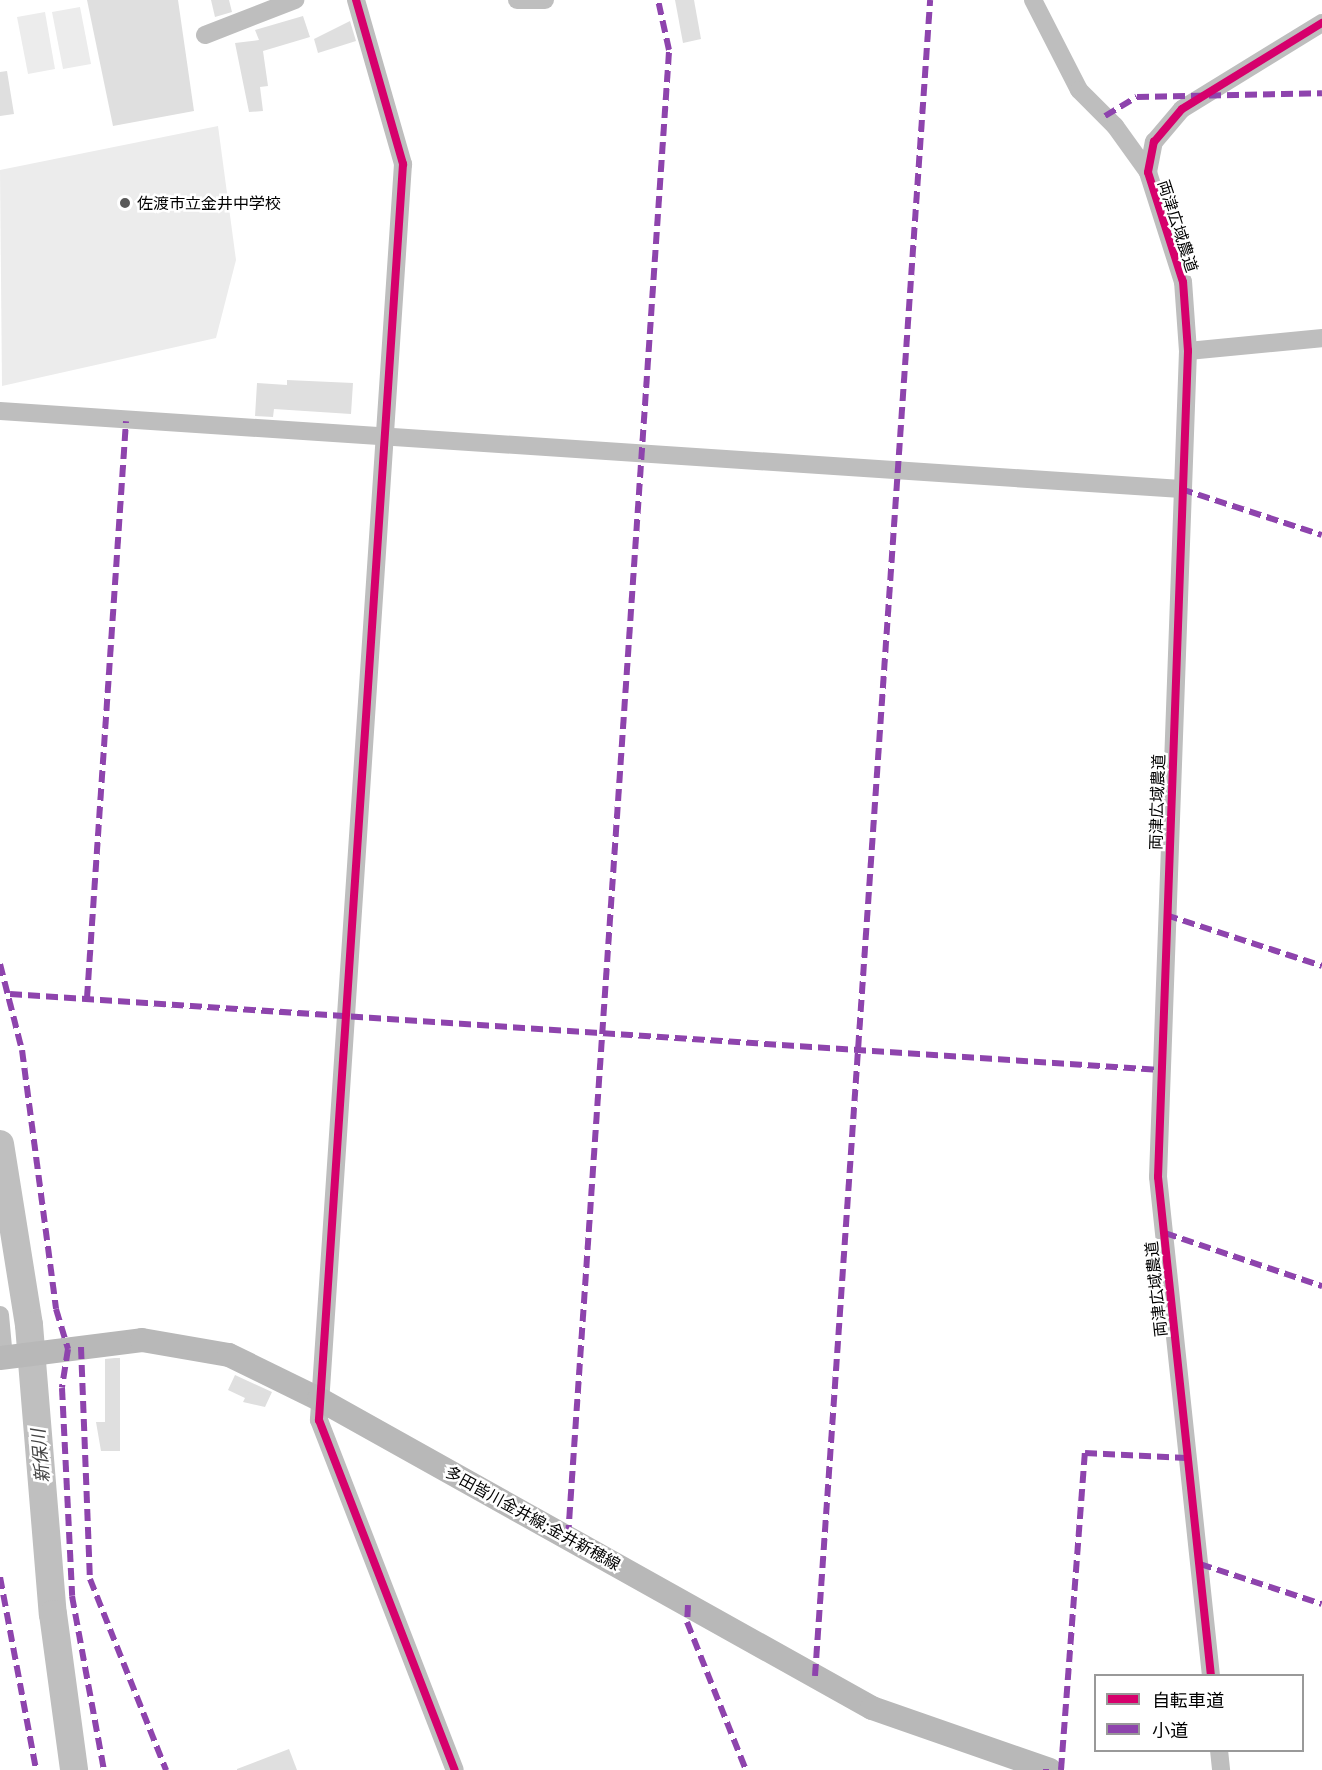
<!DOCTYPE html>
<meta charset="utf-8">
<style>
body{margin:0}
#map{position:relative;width:1322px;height:1770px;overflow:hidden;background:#fff;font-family:"Golos Text","Noto Sans JP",sans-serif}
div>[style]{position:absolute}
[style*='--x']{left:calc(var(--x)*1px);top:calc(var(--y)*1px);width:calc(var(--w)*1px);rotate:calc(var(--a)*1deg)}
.green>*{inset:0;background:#ececec}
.river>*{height:28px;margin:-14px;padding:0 14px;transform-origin:14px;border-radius:14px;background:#bfbfbf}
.building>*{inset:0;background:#dfdfdf}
.minor>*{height:18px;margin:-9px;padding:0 9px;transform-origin:9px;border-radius:9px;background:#bebebe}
.secondary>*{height:24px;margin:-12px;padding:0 12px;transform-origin:12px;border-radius:12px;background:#b8b8b8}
.quiet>*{height:6px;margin-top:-3px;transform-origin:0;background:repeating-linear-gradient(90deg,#8e44ad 0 12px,transparent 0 18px)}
.cycleway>*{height:8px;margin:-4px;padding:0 4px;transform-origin:4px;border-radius:4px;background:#d6006c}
.dots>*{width:16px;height:16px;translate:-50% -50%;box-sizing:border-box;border:3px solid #fff;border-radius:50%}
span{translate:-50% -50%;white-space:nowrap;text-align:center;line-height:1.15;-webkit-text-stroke:5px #fff;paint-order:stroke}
.poi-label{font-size:16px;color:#000}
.left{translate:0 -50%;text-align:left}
.street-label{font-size:16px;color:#000}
.water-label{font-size:18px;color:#444;font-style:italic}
.legend{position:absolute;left:1094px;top:1674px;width:210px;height:78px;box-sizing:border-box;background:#fff;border:2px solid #999;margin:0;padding:8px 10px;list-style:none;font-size:18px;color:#000}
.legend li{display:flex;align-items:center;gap:12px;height:30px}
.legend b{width:30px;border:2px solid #999}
</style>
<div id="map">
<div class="green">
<div style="clip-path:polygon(80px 7px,91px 64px,63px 69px,52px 12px)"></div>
<div style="clip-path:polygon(45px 12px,55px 69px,28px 74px,17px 17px)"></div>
<div style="clip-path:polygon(218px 126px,236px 260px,216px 338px,2px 386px,0 170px)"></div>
</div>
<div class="river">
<div style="--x:0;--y:1144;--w:183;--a:80.9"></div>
<div style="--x:29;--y:1325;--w:290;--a:85.3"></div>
<div style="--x:53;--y:1614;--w:157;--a:82.3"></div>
</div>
<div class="building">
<div style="clip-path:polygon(87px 0,178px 0,194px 111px,113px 126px)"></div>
<div style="clip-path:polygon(211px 0,229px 0,232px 12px,215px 17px)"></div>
<div style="clip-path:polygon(675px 0,694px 0,701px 39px,683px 43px)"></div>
<div style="clip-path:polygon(303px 16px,310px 37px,263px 51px,268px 86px,260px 87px,263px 111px,249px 112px,235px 43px,259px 40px,255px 30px)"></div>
<div style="clip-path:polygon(350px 21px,356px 41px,318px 53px,314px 39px)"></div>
<div style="clip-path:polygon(7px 71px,14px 114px,0 116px,0 72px)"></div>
<div style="clip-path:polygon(287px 380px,353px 383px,351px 414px,274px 409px,273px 417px,255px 416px,257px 383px,287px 385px)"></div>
<div style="clip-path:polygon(115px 1358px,120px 1358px,120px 1451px,101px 1451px,96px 1422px,105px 1422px,105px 1359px)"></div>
<div style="clip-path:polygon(235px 1375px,272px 1392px,265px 1407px,243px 1402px,245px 1398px,228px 1390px)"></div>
<div style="clip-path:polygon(289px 1749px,297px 1770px,237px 1770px,237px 1769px)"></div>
</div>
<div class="minor">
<div style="--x:356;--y:0;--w:171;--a:74"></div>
<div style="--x:403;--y:164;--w:1259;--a:93.83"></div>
<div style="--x:319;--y:1420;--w:375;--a:68.8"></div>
<div style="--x:517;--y:0;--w:28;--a:0"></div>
<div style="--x:1033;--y:0;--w:101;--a:62.9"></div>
<div style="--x:1079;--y:90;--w:51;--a:45"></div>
<div style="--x:1115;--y:126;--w:57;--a:54.3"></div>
<div style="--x:205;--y:35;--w:97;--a:-21.3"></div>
<div style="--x:1188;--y:351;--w:135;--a:-5.5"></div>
<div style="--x:0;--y:411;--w:1184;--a:3.78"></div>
<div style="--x:0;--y:1315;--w:43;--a:84.7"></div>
<div style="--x:1211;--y:1676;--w:502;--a:-96.06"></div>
<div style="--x:1158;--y:1177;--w:827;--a:-87.92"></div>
<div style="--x:1188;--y:351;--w:69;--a:-94.1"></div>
<div style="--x:1183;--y:282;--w:115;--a:-107.7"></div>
<div style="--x:1148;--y:172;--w:31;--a:-79"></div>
<div style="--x:1154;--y:142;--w:43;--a:-49.7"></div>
<div style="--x:1182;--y:109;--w:164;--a:-31.6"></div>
<div style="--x:1219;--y:1750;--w:20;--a:84"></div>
</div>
<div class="secondary">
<div style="--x:0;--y:1358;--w:143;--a:-7.2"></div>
<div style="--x:142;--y:1340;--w:88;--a:9.8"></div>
<div style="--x:229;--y:1355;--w:100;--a:26.1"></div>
<div style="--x:319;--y:1399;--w:633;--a:29.2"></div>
<div style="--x:872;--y:1708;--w:188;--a:19.2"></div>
</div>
<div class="quiet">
<div style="--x:1105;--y:116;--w:37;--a:-31"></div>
<div style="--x:1137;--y:97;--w:185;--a:-1.2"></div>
<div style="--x:1181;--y:489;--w:148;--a:18.1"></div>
<div style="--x:1166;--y:915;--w:164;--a:18.1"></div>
<div style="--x:0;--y:964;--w:89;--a:75.7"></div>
<div style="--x:22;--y:1050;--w:261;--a:82.5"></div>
<div style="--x:56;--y:1309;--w:42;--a:73.3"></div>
<div style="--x:68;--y:1349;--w:39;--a:99"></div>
<div style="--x:62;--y:1388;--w:208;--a:87.2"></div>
<div style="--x:72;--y:1596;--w:177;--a:79.6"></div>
<div style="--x:10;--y:994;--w:1153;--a:3.78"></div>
<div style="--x:87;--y:998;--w:578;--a:-86.13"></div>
<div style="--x:1165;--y:1233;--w:166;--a:18.7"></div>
<div style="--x:81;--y:1347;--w:232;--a:87.8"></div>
<div style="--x:90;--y:1579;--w:206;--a:68.3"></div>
<div style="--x:568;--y:1537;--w:1490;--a:-86.11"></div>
<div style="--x:669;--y:50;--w:51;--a:-102.4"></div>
<div style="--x:1200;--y:1564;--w:128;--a:18.2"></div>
<div style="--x:0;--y:1577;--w:196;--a:79.4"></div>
<div style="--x:688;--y:1605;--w:17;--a:93"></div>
<div style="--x:687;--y:1622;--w:159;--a:68.3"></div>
<div style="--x:815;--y:1676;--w:1680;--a:-86.07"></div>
<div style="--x:1046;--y:1770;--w:1;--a:-90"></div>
<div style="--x:1061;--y:1770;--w:318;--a:-85.7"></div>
<div style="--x:1085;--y:1453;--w:101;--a:2.8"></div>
</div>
<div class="cycleway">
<div style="--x:356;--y:0;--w:171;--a:74"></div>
<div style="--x:403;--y:164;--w:1259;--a:93.83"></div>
<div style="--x:319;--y:1420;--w:375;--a:68.8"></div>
<div style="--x:1211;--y:1676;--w:502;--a:-96.06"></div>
<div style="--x:1158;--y:1177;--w:827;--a:-87.92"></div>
<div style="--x:1188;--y:351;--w:69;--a:-94.1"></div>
<div style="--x:1183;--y:282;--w:115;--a:-107.7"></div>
<div style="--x:1148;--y:172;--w:31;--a:-79"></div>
<div style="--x:1154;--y:142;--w:43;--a:-49.7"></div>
<div style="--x:1182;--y:109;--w:164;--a:-31.6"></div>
</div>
<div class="dots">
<div style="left:125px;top:203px;background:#595959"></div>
</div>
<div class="poi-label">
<span class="left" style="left:137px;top:203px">佐渡市立金井中学校</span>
</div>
<div class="street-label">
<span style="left:1178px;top:226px;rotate:72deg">両津広域農道</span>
<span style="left:1157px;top:802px;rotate:-88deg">両津広域農道</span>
<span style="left:1156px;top:1289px;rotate:-96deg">両津広域農道</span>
<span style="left:533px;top:1518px;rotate:29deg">多田皆川金井線;金井新穂線</span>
</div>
<div class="water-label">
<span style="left:40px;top:1456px;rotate:-95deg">新保川</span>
</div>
<ul class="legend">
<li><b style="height:8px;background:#d6006c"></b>自転車道</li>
<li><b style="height:8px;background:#8e44ad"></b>小道</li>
</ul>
</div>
